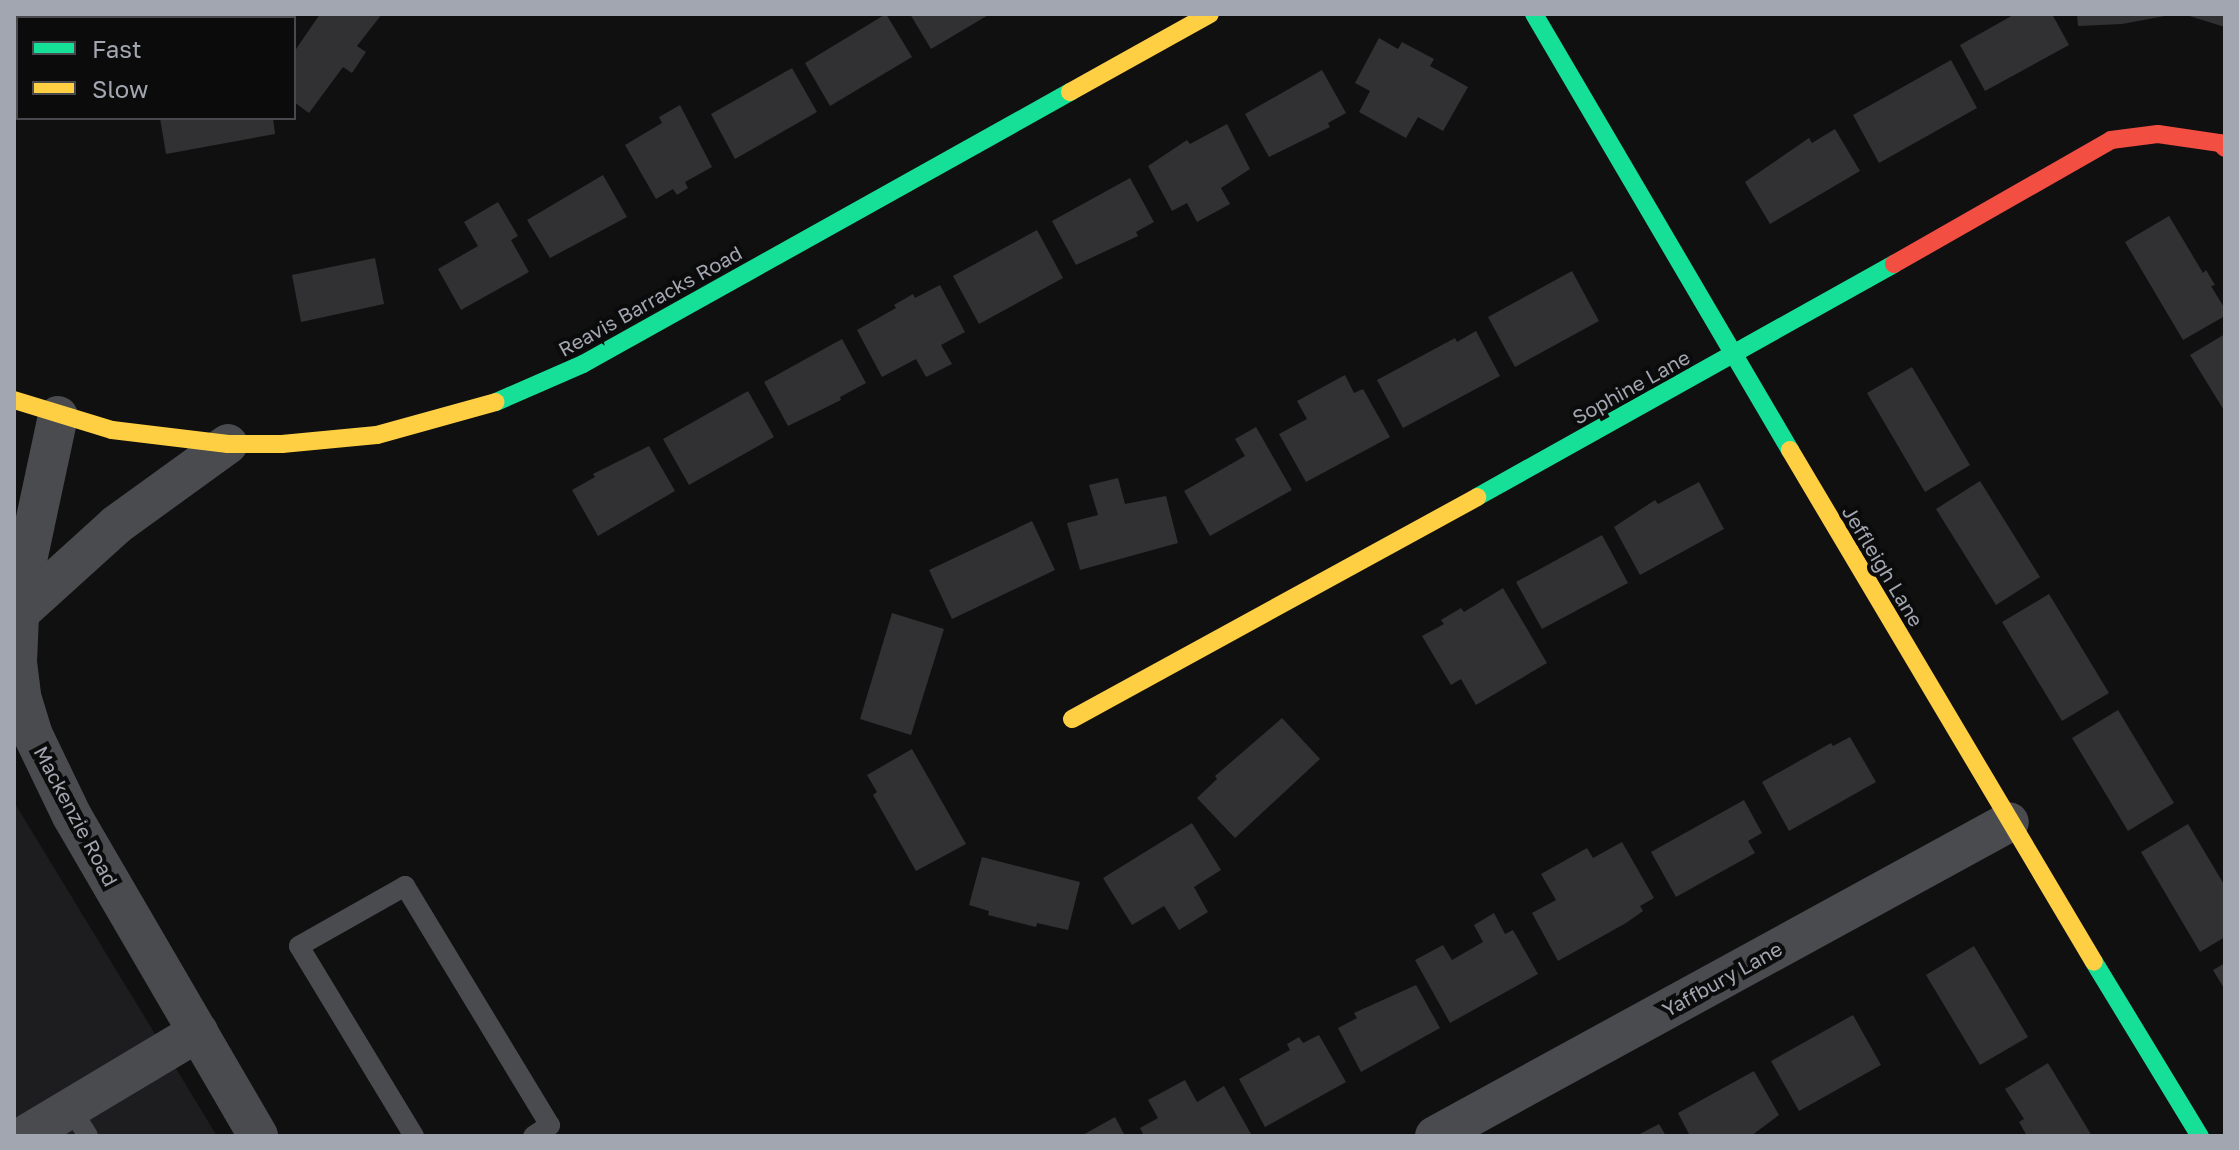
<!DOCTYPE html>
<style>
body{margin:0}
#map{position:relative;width:2239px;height:1150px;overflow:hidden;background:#101011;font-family:"Golos Text",sans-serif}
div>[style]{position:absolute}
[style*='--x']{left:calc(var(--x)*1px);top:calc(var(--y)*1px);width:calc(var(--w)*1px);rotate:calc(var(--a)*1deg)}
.built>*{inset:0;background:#1d1d1f}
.building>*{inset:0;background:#313133}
.lane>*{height:20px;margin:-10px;padding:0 10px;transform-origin:10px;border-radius:10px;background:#4a4b4f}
.street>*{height:40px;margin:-20px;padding:0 20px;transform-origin:20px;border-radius:20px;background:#4a4b4f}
.fast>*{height:18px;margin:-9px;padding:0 9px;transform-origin:9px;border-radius:9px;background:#16e098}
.slow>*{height:18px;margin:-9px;padding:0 9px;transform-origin:9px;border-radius:9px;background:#ffcf43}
.jam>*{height:18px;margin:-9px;padding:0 9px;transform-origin:9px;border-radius:9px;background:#f24e42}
span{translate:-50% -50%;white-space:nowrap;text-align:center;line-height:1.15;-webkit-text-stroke:8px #0b0b0c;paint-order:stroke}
.street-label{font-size:20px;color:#a2a6b0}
.frame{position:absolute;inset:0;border:16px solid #a2a6b0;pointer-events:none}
.legend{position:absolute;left:16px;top:16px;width:280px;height:104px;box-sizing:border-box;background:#0b0b0c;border:2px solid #47494e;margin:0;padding:10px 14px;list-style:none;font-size:24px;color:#a2a6b0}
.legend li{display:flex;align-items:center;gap:16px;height:40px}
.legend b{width:40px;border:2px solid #47494e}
</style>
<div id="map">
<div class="built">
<div style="clip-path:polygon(14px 802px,217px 1136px,14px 1136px)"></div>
</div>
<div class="building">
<div style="clip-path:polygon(14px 14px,57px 14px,57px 15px,18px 18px,18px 23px,14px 24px)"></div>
<div style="clip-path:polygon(320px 14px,382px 14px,357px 46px,366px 52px,352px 73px,343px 67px,309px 113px,294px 102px,294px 52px)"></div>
<div style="clip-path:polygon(886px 14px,912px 57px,830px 106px,805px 63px)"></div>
<div style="clip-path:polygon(910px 14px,990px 14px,931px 49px)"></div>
<div style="clip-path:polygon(2015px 14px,2052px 14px,2069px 45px,1985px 91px,1960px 45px)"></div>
<div style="clip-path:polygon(2077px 14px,2164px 14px,2165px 16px,2122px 24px,2078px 26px)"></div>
<div style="clip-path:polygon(2186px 14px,2225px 14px,2225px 27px,2186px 15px)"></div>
<div style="clip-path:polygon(1379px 38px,1398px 49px,1402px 42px,1434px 59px,1430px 66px,1468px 87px,1443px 131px,1418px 117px,1406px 138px,1359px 112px,1370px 91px,1355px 83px)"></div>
<div style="clip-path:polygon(1951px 60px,1977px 108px,1879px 163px,1853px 115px)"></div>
<div style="clip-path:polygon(792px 68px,817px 112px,735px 159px,711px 114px)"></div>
<div style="clip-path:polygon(1322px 70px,1346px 113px,1328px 123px,1330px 127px,1269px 157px,1245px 114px)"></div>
<div style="clip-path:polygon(680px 105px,712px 167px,685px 182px,688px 188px,677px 195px,673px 189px,656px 199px,625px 145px,662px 123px,659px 117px)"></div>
<div style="clip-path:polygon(160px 118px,273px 118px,275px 134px,166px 154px)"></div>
<div style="clip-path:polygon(1227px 124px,1250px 169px,1221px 188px,1230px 204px,1197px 222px,1187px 203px,1172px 211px,1148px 166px,1187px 140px,1190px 144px)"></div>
<div style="clip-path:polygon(1835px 129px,1860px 171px,1770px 224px,1745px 182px,1809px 138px,1812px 143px)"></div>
<div style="clip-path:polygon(603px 175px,627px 217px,550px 258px,527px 220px)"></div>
<div style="clip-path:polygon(1130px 178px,1154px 222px,1136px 232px,1138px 236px,1076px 265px,1052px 221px)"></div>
<div style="clip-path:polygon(498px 202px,518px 236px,511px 240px,529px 272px,461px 310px,438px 269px,478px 246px,464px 222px)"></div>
<div style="clip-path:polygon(2169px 216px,2203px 273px,2206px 270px,2215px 285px,2211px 286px,2225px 309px,2225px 316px,2183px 340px,2125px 242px)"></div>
<div style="clip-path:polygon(1037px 230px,1063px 278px,979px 324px,953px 276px)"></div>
<div style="clip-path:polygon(375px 258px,384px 304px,301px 322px,292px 275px)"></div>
<div style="clip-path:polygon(1572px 271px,1599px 321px,1515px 367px,1488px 317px)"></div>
<div style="clip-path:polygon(940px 285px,965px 332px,941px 345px,952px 364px,926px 377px,916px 359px,882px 377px,857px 330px,896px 308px,894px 305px,913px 294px,915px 298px)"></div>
<div style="clip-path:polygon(1476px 331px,1500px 376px,1403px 428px,1377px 380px,1455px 338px,1457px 342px)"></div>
<div style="clip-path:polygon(2225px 334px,2225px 412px,2190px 355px)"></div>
<div style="clip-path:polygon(842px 339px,866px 383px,840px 397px,841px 400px,788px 426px,764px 382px)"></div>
<div style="clip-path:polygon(1912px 367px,1970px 465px,1925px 492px,1867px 393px)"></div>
<div style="clip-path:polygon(1345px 375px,1354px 393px,1363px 389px,1390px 437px,1306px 482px,1279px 434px,1307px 419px,1297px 401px)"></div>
<div style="clip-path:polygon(748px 391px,774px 437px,689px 485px,663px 439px)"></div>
<div style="clip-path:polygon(1256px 427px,1292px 490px,1210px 536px,1184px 491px,1245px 456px,1235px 439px)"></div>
<div style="clip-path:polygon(649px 446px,675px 491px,598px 536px,572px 490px,595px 477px,593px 474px)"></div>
<div style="clip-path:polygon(1118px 478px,1125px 504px,1166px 496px,1178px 543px,1080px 570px,1067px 523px,1098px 515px,1089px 485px)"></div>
<div style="clip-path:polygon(1980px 481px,2040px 577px,1996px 605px,1936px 509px)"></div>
<div style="clip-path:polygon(1699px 482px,1724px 529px,1640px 575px,1614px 527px,1655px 500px,1658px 504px)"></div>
<div style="clip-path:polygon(1032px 521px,1055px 570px,952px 619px,929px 570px)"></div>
<div style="clip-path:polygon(1602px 535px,1628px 583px,1542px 629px,1516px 582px)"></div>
<div style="clip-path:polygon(1503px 588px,1547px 663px,1476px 705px,1461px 679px,1451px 685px,1422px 636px,1444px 624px,1441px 620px,1461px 608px,1464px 612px)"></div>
<div style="clip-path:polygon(2049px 594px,2109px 693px,2062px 721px,2002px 622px)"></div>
<div style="clip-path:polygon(892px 613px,944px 629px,911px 735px,860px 719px)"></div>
<div style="clip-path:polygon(2118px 710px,2174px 803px,2128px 831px,2072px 738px)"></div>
<div style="clip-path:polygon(1282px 718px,1320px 759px,1235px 838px,1197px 798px,1217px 779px,1215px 776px)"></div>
<div style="clip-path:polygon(1850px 737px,1876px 782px,1789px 831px,1762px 782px,1831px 743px,1833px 746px)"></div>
<div style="clip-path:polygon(912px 749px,966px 844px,916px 871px,873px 795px,877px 792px,867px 775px)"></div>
<div style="clip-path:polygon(1744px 800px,1762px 833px,1748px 841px,1755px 853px,1676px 897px,1651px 852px)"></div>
<div style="clip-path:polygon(1192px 823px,1221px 870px,1194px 887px,1208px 912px,1179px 930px,1164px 906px,1132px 925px,1103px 878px)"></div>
<div style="clip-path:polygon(2188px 824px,2225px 886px,2225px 937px,2200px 952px,2141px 852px)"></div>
<div style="clip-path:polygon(1622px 842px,1654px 898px,1640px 906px,1643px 911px,1626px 923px,1558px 961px,1532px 913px,1556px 900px,1541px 874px,1587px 848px,1593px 858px)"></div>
<div style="clip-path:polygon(982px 857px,1080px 882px,1068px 930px,1037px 923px,1036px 927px,988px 915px,989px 911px,969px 905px)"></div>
<div style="clip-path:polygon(1494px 913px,1505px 934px,1513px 930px,1538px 974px,1450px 1023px,1415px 960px,1443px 945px,1452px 960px,1483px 942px,1474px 925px)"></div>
<div style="clip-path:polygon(1974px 946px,2028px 1037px,1980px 1065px,1926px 975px)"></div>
<div style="clip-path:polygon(2225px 963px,2225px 990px,2213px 970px)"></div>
<div style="clip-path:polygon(1416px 985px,1440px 1028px,1361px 1072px,1338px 1028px,1357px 1018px,1354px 1013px)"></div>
<div style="clip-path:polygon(1853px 1015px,1881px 1065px,1799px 1111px,1771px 1061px)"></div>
<div style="clip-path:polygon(1319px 1035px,1346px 1082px,1265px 1127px,1239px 1079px,1290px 1050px,1287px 1044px,1299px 1037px,1303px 1043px)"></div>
<div style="clip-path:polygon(2048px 1063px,2092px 1136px,2027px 1136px,2019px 1122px,2024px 1119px,2005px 1089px)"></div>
<div style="clip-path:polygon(1754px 1071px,1779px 1115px,1751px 1136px,1690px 1136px,1678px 1113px)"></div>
<div style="clip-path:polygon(1185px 1080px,1197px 1102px,1224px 1086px,1251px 1134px,1144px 1136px,1140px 1128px,1158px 1118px,1148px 1100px)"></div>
<div style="clip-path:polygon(1115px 1117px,1125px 1136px,1081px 1136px)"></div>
<div style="clip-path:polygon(1659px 1124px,1666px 1136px,1636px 1136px)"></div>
</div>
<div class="lane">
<div style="--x:70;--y:1107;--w:34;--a:58"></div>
<div style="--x:414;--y:1136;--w:222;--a:-121.2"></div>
<div style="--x:299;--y:946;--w:122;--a:-29.5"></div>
<div style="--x:405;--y:886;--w:280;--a:58.8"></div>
<div style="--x:550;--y:1125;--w:20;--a:147"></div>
</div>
<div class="street">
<div style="--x:58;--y:416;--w:181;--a:102.1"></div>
<div style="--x:20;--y:593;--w:69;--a:92.5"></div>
<div style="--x:17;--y:662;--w:34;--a:83"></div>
<div style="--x:21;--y:696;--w:39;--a:73"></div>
<div style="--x:32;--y:733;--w:92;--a:64.3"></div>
<div style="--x:72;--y:816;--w:370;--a:59.8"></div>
<div style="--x:18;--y:614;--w:132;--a:-42.2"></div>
<div style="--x:116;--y:525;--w:138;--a:-35.9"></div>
<div style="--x:24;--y:1136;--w:203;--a:-30.9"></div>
<div style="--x:1435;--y:1136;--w:654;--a:-28.68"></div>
</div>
<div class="fast">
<div style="--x:1534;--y:14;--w:506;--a:59.58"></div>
<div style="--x:496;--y:402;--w:95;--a:-23.6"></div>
<div style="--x:583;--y:364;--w:558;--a:-29.18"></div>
<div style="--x:1477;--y:497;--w:478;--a:-29.2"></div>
<div style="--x:2094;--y:962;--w:204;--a:58.7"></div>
</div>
<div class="slow">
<div style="--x:1070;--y:92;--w:160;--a:-29.1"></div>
<div style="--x:14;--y:400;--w:102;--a:17"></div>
<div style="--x:112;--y:430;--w:117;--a:6.9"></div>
<div style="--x:228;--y:444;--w:54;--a:0"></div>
<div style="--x:282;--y:444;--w:95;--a:-5.4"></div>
<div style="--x:377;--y:435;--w:123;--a:-15.5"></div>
<div style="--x:1790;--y:450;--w:595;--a:59.3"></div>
<div style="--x:1072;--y:719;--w:462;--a:-28.7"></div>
</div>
<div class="jam">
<div style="--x:1894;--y:264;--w:250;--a:-29.7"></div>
<div style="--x:2111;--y:140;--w:47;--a:-7.3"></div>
<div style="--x:2158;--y:134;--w:63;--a:8.3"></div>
<div style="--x:2220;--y:143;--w:7;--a:45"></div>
</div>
<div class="street-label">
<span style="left:650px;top:301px;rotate:-29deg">Reavis Barracks Road</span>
<span style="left:1631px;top:387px;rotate:-29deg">Sophine Lane</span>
<span style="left:1883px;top:566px;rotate:59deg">Jeffleigh Lane</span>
<span style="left:76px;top:816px;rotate:62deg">Mackenzie Road</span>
<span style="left:1722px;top:979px;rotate:-29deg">Yaffbury Lane</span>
</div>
<div class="frame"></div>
<ul class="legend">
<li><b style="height:10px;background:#16e098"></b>Fast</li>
<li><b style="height:10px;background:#ffcf43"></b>Slow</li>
</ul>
</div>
